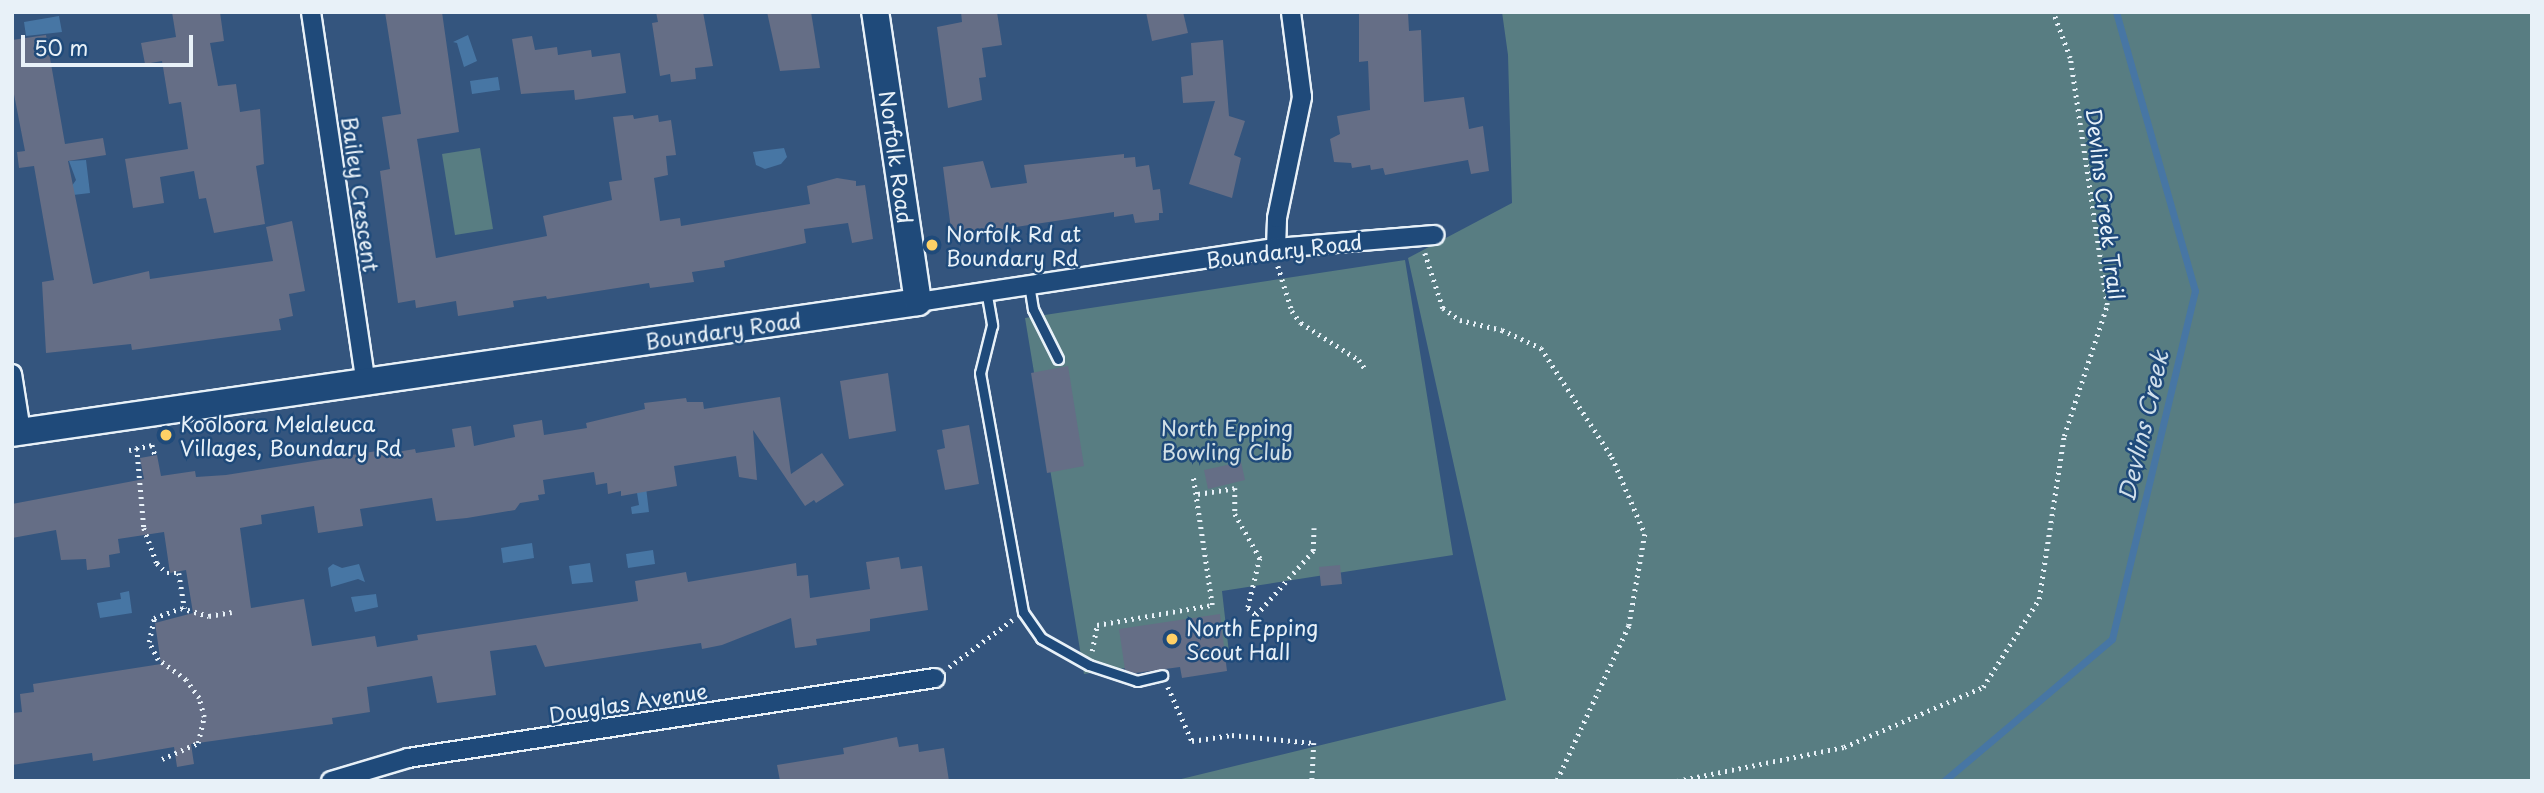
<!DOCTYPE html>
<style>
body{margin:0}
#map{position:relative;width:2544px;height:793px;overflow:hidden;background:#34557e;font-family:"Playpen Sans",sans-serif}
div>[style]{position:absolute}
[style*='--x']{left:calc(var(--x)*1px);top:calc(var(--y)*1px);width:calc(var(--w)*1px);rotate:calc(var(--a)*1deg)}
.green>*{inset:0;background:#587d82}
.water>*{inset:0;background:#4776a4}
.stream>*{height:7px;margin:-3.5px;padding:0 3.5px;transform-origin:3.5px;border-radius:3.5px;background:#4776a4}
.building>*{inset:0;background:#656e86}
.path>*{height:4.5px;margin-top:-2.25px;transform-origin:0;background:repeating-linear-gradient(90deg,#e8f1f8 0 2px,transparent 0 7px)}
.roads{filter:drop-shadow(2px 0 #e8f1f8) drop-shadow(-2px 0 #e8f1f8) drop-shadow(0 2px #e8f1f8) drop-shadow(0 -2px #e8f1f8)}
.lane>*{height:9px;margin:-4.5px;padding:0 4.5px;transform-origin:4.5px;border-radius:4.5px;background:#1f4a7a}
.street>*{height:18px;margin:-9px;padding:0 9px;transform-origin:9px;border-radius:9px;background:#1f4a7a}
.secondary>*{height:26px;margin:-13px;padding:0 13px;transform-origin:13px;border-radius:13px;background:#1f4a7a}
.dots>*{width:19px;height:19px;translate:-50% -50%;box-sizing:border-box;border:4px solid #1f4a7a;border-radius:50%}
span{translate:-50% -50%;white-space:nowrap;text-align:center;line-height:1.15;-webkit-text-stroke:5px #1f4a7a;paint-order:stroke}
.street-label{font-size:21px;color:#e8f1f8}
.poi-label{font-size:21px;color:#e8f1f8}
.left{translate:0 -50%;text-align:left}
.park-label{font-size:21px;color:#d2e0e6}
.water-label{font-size:23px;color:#d0dfeb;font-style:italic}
.frame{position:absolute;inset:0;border:14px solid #e8f1f8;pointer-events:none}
.scale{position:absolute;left:21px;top:35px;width:172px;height:32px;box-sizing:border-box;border:4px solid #e8f1f8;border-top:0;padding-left:9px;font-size:21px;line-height:24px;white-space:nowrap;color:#e8f1f8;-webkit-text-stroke:5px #1f4a7a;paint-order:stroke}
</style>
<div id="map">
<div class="green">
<div style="clip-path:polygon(1502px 12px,2532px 12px,2532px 781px,1173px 781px,1506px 700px,1408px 258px,1512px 203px,1508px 55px)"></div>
<div style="clip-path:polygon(480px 148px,493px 229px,455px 235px,442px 154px)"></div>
<div style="clip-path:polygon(1405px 260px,1453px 555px,1222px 591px,1229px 653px,1084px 674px,1025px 318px)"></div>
</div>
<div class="water">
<div style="clip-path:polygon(59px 16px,62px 32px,26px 36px,24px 22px)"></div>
<div style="clip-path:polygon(468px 35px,477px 61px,464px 67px,457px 43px,453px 42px)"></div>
<div style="clip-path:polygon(498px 77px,500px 90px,472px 94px,470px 81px)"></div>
<div style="clip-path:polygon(784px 148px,787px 157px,781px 164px,765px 169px,756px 165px,753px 152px)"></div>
<div style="clip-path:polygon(86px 160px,90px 193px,73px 195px,69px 190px,76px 180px,69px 161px)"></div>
<div style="clip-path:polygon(645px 479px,649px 512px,632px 514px,631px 507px,639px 505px,635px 481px)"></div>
<div style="clip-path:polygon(532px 543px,534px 558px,503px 563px,501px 548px)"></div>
<div style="clip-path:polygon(653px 550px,655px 564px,628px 568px,626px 554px)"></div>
<div style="clip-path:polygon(590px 563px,593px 582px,572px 584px,569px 566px)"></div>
<div style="clip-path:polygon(333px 564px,342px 568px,359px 564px,365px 582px,358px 579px,331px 587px,328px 568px)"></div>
<div style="clip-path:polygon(129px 591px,132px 613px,100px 618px,97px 603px,121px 599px,120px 593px)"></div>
<div style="clip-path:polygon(376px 594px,378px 607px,355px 612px,351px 597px)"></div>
</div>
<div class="stream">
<div style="--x:1944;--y:781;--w:220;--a:-40.2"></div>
<div style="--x:2112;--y:639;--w:358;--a:-76.6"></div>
<div style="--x:2195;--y:291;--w:290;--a:-105.8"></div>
</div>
<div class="building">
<div style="clip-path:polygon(172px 12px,220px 12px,224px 41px,210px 43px,218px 86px,236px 84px,240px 112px,260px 109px,264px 164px,256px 166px,265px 224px,214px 233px,206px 198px,199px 199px,194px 171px,160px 177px,164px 203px,133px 208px,125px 159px,188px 149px,181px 102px,169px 104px,162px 61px,145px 64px,141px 43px,176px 37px)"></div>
<div style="clip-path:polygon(385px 12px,442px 12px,459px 132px,417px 139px,436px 258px,547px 236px,543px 216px,612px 200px,609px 182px,622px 180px,613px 117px,633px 115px,634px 119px,658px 115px,659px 122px,671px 120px,676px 155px,666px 156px,668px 175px,654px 178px,660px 221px,680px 218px,681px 226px,810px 204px,807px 186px,837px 178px,856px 181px,856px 186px,865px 185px,873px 239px,852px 243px,848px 223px,804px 229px,806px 243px,724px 261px,725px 267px,692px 272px,694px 282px,650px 288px,649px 283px,547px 299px,546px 296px,513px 301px,514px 307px,458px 316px,456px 301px,416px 308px,415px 300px,398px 303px,380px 171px,390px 169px,382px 117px,401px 114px)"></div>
<div style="clip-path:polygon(656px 12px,703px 12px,713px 66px,695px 68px,696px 79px,671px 82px,670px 74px,660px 76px,652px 23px,658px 22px)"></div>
<div style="clip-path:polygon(767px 12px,811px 12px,820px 68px,780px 71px)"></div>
<div style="clip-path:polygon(961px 12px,997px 12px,1002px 45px,982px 48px,986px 77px,979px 78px,982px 100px,948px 108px,937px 27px,962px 22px)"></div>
<div style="clip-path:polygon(1146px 12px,1183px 12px,1188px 33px,1152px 41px)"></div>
<div style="clip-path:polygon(1359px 12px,1408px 12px,1409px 31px,1421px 30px,1424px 102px,1464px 97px,1469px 129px,1483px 126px,1489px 171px,1471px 174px,1468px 160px,1385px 175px,1383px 168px,1371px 170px,1370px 165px,1352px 168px,1351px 163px,1334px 162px,1330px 139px,1340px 134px,1337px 116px,1370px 110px,1368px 61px,1359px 62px)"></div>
<div style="clip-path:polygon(46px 35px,65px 144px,103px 138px,106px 155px,68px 161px,93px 284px,149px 271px,150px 279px,273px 261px,266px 227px,292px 221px,305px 291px,289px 294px,293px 316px,279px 319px,281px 330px,132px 350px,131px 344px,46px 353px,42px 282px,54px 280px,34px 166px,19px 168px,17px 152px,25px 151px,12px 84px,12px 40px)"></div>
<div style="clip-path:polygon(532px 36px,535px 50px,557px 47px,558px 55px,591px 50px,592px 57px,620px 53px,626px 93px,575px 100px,574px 90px,521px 94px,512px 39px)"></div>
<div style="clip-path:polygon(1223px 40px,1229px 116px,1245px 121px,1234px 155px,1241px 158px,1232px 198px,1189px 184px,1215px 101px,1183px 103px,1181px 77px,1193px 75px,1191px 43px)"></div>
<div style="clip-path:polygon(1124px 154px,1124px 158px,1135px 157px,1136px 167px,1149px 165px,1153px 190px,1160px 189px,1163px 213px,1159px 213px,1159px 220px,1135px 223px,1133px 214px,1114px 217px,1114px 212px,952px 237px,943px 167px,983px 161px,991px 188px,1027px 183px,1024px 165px)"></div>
<div style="clip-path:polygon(1068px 366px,1084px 466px,1047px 473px,1031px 373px)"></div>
<div style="clip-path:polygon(888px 373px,896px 431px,849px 439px,840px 381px)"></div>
<div style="clip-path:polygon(780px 397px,791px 474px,822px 453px,844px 485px,816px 503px,814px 500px,805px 506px,753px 430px,757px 480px,739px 477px,736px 456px,674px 466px,677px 486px,621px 496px,621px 491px,608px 494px,607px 483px,596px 485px,594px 472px,543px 480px,545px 494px,538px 495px,539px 500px,520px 503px,515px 510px,467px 518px,436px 521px,432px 498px,360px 509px,363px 526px,318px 533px,314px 506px,261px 515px,262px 524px,240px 528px,251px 608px,304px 599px,312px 646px,375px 636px,377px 647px,418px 640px,417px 635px,638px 601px,635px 581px,686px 572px,688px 582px,796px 563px,797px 576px,808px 575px,810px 598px,870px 589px,866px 562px,899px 557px,901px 569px,922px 566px,928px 610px,870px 619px,870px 631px,816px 639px,817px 645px,795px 648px,791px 618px,722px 645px,702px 649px,701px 643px,545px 667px,536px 645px,490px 651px,496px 695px,437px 703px,432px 676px,367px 687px,370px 712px,332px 718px,333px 724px,191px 744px,194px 764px,177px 767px,174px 747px,93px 761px,92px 753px,12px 765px,12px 713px,22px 712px,20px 694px,34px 692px,33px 684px,161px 664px,155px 623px,193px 613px,186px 570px,170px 573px,164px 532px,118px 539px,120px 553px,109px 555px,110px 567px,87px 570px,86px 559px,61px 560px,56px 530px,12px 538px,12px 504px,144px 479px,140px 458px,157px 455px,161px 476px,195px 471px,196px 477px,226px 475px,377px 451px,378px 455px,415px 449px,416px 453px,455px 447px,452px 429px,471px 426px,474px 446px,515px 437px,513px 425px,542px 420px,544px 435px,587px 428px,586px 423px,645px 409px,644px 403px,686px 398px,687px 402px,703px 402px,704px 409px)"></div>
<div style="clip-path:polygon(969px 425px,979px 484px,945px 490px,937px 450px,945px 448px,942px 430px)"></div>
<div style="clip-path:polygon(1241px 462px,1245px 480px,1208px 489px,1204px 470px)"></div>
<div style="clip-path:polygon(1340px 565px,1342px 584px,1321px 586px,1319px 567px)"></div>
<div style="clip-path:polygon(1220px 614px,1227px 671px,1182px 678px,1180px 667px,1135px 673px,1125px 670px,1119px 629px)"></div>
<div style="clip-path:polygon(897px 737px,899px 747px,918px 744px,919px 752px,944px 748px,949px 781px,780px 781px,777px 765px,844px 754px,843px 748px)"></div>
</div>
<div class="path">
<div style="--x:1425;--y:253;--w:58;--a:71.9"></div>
<div style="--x:1443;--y:308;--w:21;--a:35"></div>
<div style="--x:1460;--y:320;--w:43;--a:13.4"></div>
<div style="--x:1502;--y:330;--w:43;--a:24.8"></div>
<div style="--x:1541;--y:348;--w:130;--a:56.9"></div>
<div style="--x:1612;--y:457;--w:84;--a:66.8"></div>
<div style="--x:1645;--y:534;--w:93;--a:99.9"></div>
<div style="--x:1629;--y:626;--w:171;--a:114.9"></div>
<div style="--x:1278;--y:266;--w:47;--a:72.7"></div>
<div style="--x:1292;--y:311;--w:15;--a:53"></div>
<div style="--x:1301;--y:323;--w:69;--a:32.5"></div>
<div style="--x:1359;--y:360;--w:12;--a:55"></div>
<div style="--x:137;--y:448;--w:80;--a:85"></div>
<div style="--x:144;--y:528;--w:37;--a:70"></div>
<div style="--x:157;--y:563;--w:14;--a:45"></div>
<div style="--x:167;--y:573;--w:12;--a:0"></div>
<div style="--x:179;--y:573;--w:36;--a:81"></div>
<div style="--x:129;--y:450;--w:24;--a:-12"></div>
<div style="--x:152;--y:445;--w:10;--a:73"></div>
<div style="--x:1198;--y:494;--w:37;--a:-9"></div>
<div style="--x:1235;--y:488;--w:26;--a:90"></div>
<div style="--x:1235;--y:514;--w:51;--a:60.4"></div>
<div style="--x:1260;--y:558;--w:51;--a:103.5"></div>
<div style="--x:1248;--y:608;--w:11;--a:41"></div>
<div style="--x:1256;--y:615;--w:86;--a:-48.3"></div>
<div style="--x:1313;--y:551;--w:23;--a:-88"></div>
<div style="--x:1092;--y:651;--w:26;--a:-79"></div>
<div style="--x:1097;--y:625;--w:117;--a:-9.9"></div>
<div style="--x:1212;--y:605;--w:129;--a:-98.4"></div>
<div style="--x:949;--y:667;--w:79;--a:-36.7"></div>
<div style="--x:1168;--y:687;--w:59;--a:66"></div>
<div style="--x:1192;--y:741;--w:40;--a:-8.5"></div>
<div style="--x:1232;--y:735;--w:82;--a:5.6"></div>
<div style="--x:1314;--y:743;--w:38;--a:93"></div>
<div style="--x:162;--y:759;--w:39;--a:-24"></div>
<div style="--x:198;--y:743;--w:27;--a:-77"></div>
<div style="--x:204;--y:717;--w:20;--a:-105"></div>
<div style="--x:199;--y:698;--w:22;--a:-126"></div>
<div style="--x:186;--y:680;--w:34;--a:-144"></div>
<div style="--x:158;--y:660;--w:20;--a:-117"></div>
<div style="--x:149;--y:642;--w:25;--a:-78"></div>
<div style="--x:154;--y:618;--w:29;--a:-20"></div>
<div style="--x:181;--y:608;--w:29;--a:16"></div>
<div style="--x:209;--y:616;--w:23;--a:-10"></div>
<div style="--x:1677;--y:781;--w:170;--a:-11.5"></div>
<div style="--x:1844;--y:747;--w:151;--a:-23.3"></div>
<div style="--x:1983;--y:687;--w:104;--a:-57.5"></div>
<div style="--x:2039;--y:599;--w:165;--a:-81.3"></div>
<div style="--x:2064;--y:436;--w:138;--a:-71.8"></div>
<div style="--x:2107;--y:305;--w:250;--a:-98.5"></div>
<div style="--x:2070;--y:58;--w:49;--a:-110.3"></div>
</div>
<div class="roads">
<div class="lane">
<div style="--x:1029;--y:284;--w:25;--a:81"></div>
<div style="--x:1033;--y:309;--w:56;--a:63.4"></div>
<div style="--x:986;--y:290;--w:36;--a:80"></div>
<div style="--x:992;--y:325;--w:49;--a:104"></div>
<div style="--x:980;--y:373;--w:243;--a:79.8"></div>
<div style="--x:1023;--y:612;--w:32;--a:55"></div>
<div style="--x:1041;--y:638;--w:55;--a:29.4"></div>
<div style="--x:1089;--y:665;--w:51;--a:18.4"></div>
<div style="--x:1137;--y:681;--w:26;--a:-13"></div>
</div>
<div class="street">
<div style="--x:311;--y:12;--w:375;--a:81.6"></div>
<div style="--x:1276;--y:248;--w:30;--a:-88"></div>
<div style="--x:1277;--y:218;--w:124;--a:-78.3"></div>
<div style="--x:1302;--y:97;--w:86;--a:-97.4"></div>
<div style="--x:918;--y:302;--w:362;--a:-8.6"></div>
<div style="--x:1276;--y:248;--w:159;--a:-4.7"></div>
<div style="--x:12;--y:374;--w:58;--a:81"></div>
<div style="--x:331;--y:781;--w:80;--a:-16.6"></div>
<div style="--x:408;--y:758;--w:533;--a:-8.63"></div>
</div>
<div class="secondary">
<div style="--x:12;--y:433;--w:915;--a:-8.23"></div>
<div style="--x:918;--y:302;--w:293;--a:-98.4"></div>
</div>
</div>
<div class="dots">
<div style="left:932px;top:245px;background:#ffd166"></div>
<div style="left:166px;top:435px;background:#ffd166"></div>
<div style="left:1172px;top:639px;background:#ffd166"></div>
</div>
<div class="street-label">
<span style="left:897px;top:157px;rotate:82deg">Norfolk Road</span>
<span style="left:361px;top:194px;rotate:82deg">Bailey Crescent</span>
<span style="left:2106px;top:204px;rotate:83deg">Devlins Creek Trail</span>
<span style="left:1284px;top:250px;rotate:-7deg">Boundary Road</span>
<span style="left:723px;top:330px;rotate:-8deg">Boundary Road</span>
<span style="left:628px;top:702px;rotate:-9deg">Douglas Avenue</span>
</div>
<div class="poi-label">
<span class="left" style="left:946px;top:245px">Norfolk Rd at<br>Boundary Rd</span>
<span class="left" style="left:180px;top:435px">Kooloora Melaleuca<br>Villages, Boundary Rd</span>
<span class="left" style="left:1186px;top:639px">North Epping<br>Scout Hall</span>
</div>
<div class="park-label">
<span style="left:1227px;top:439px">North Epping<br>Bowling Club</span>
</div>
<div class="water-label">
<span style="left:2143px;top:426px;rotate:-77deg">Devlins Creek</span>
</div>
<div class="frame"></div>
<div class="scale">50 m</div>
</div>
